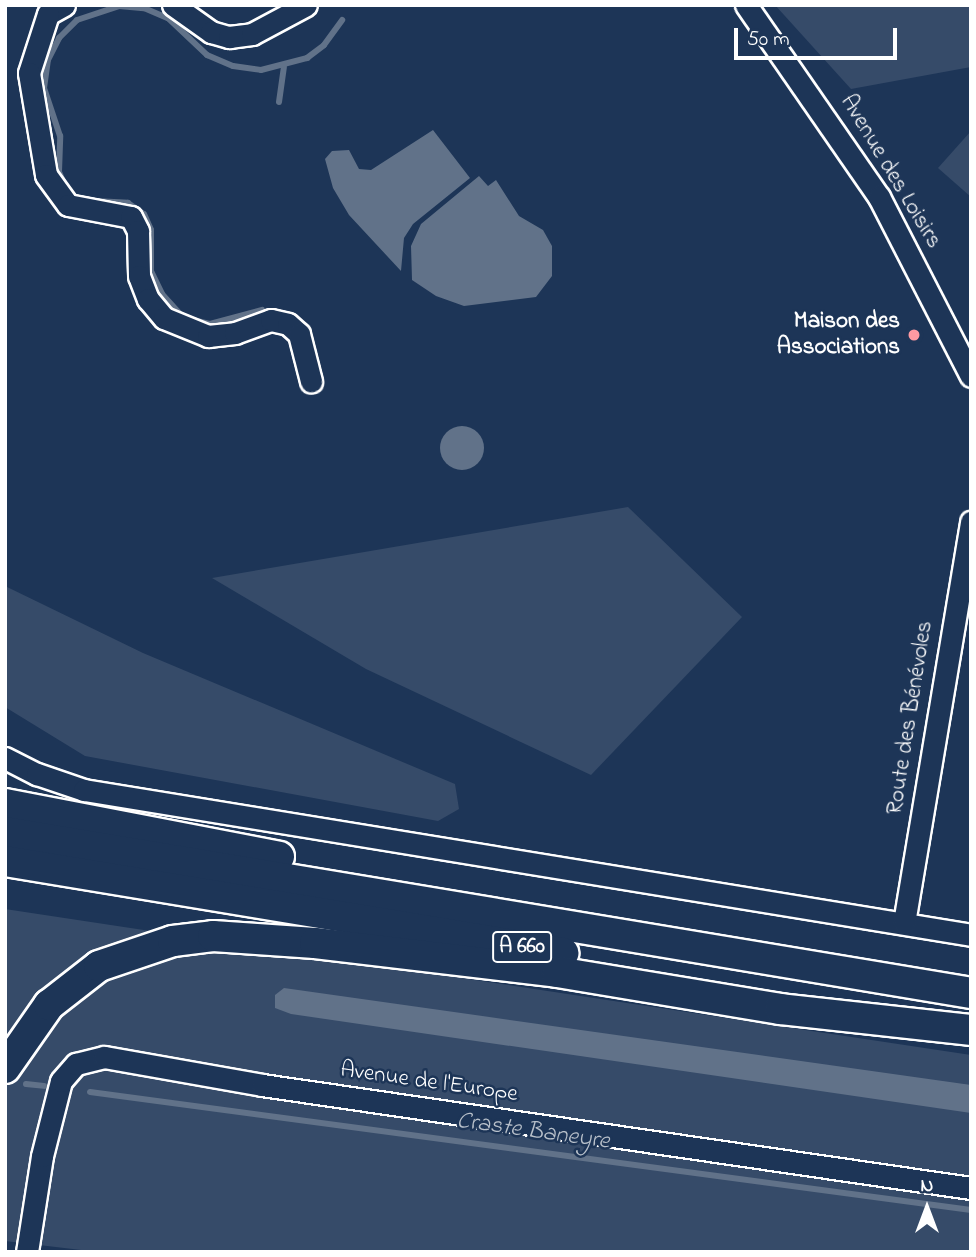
<!DOCTYPE html>
<meta charset="utf-8">
<style>
body{margin:0}
#map{position:relative;width:976px;height:1257px;overflow:hidden;background:#1d3557;font-family:"Indie Flower",sans-serif}
div>[style]{position:absolute}
[style*='--x']{left:calc(var(--x)*1px);top:calc(var(--y)*1px);width:calc(var(--w)*1px);rotate:calc(var(--a)*1deg)}
.green>*{inset:0;background:#364b69}
.water>*{inset:0;background:#617289}
.round{border-radius:50%}
.stream>*{height:6px;margin:-3px;padding:0 3px;transform-origin:3px;border-radius:3px;background:#617289}
.roads{filter:drop-shadow(2px 0 #fff) drop-shadow(-2px 0 #fff) drop-shadow(0 2px #fff) drop-shadow(0 -2px #fff)}
.minor>*{height:21px;margin:-10.5px;padding:0 10.5px;transform-origin:10.5px;border-radius:10.5px;background:#1d3557}
.highway>*{height:30px;margin:-15px;padding:0 15px;transform-origin:15px;border-radius:15px;background:#1d3557}
.dots>*{width:19px;height:19px;translate:-50% -50%;box-sizing:border-box;border:4px solid #1d3557;border-radius:50%}
span{translate:-50% -50%;white-space:nowrap;text-align:center;line-height:1.15;-webkit-text-stroke:5px #1d3557;paint-order:stroke}
.shield-label span{padding:2px 5px;background:#1d3557;border:2px solid;border-radius:5px;-webkit-text-stroke-width:0}
.shield-label{font-size:21px;color:#fff;font-weight:700}
.street-label{font-size:23px;color:#fff}
.poi-label{font-size:23px;color:#fff;font-weight:700}
.right{translate:-100% -50%;text-align:right}
.water-label{font-size:24px;color:#b8c0ca;font-style:italic}
.frame{position:absolute;inset:0;border:7px solid #fff;pointer-events:none}
.north{position:absolute;left:892px;top:1173px;width:70px;height:70px;-webkit-text-stroke:5px #1d3557;paint-order:stroke;rotate:0deg;font-size:19px;font-weight:700;line-height:28px;text-align:center;color:#fff}
.north::after{content:'';display:block;margin:auto;width:24px;height:32px;background:#fff;clip-path:polygon(50% 0,100% 100%,50% 72%,0 100%)}
.scale{position:absolute;left:734px;top:28px;width:163px;height:32px;box-sizing:border-box;border:4px solid #fff;border-top:0;padding-left:9px;font-size:21px;line-height:24px;white-space:nowrap;color:#fff;-webkit-text-stroke:5px #1d3557;paint-order:stroke}
</style>
<div id="map">
<div class="green">
<div style="clip-path:polygon(775px 5px,971px 5px,971px 67px,851px 89px)"></div>
<div style="clip-path:polygon(971px 131px,971px 197px,938px 168px)"></div>
<div style="clip-path:polygon(628px 507px,742px 617px,591px 775px,366px 669px,212px 578px)"></div>
<div style="clip-path:polygon(5px 586px,143px 653px,455px 784px,459px 809px,438px 821px,85px 756px,5px 707px)"></div>
<div style="clip-path:polygon(5px 909px,971px 1055px,971px 1252px,98px 1252px,5px 1241px)"></div>
</div>
<div class="water">
<div style="clip-path:polygon(433px 130px,470px 178px,413px 224px,404px 238px,401px 271px,349px 215px,333px 188px,325px 159px,332px 151px,349px 150px,359px 169px,371px 170px)"></div>
<div style="clip-path:polygon(479px 176px,488px 186px,496px 180px,519px 216px,543px 230px,552px 246px,552px 276px,536px 297px,464px 306px,436px 296px,412px 280px,411px 246px,421px 224px)"></div>
<div class="round" style="left:440px;top:426px;width:44px;height:44px"></div>
<div style="clip-path:polygon(284px 988px,971px 1085px,971px 1113px,291px 1014px,275px 1008px,275px 995px)"></div>
</div>
<div class="stream">
<div style="--x:279;--y:102;--w:35;--a:-82"></div>
<div style="--x:65;--y:186;--w:15;--a:-113"></div>
<div style="--x:59;--y:172;--w:36;--a:-88"></div>
<div style="--x:60;--y:136;--w:51;--a:-108.4"></div>
<div style="--x:44;--y:88;--w:28;--a:-82"></div>
<div style="--x:48;--y:60;--w:25;--a:-63"></div>
<div style="--x:59;--y:38;--w:25;--a:-45"></div>
<div style="--x:77;--y:20;--w:44;--a:-18.4"></div>
<div style="--x:119;--y:6;--w:25;--a:5"></div>
<div style="--x:144;--y:8;--w:26;--a:23"></div>
<div style="--x:168;--y:18;--w:54;--a:43.5"></div>
<div style="--x:207;--y:55;--w:28;--a:23"></div>
<div style="--x:233;--y:66;--w:28;--a:8"></div>
<div style="--x:261;--y:70;--w:48;--a:-14.6"></div>
<div style="--x:307;--y:58;--w:21;--a:-37"></div>
<div style="--x:324;--y:45;--w:31;--a:-54"></div>
<div style="--x:95;--y:201;--w:33;--a:3"></div>
<div style="--x:128;--y:203;--w:19;--a:35"></div>
<div style="--x:144;--y:214;--w:17;--a:66"></div>
<div style="--x:151;--y:230;--w:41;--a:90"></div>
<div style="--x:151;--y:271;--w:25;--a:64"></div>
<div style="--x:162;--y:294;--w:27;--a:48"></div>
<div style="--x:193;--y:320;--w:17;--a:13"></div>
<div style="--x:210;--y:324;--w:54;--a:-15.1"></div>
<div style="--x:26;--y:1084;--w:18;--a:6"></div>
<div style="--x:90;--y:1092;--w:889;--a:7.63"></div>
</div>
<div class="roads">
<div class="minor">
<div style="--x:64;--y:5;--w:18;--a:151"></div>
<div style="--x:48;--y:14;--w:62;--a:107.9"></div>
<div style="--x:29;--y:73;--w:103;--a:80.5"></div>
<div style="--x:46;--y:175;--w:37;--a:54"></div>
<div style="--x:68;--y:205;--w:64;--a:10.8"></div>
<div style="--x:131;--y:217;--w:16;--a:63"></div>
<div style="--x:138;--y:231;--w:45;--a:88.7"></div>
<div style="--x:139;--y:276;--w:25;--a:69"></div>
<div style="--x:148;--y:299;--w:25;--a:50"></div>
<div style="--x:164;--y:318;--w:48;--a:22.2"></div>
<div style="--x:208;--y:336;--w:27;--a:-6"></div>
<div style="--x:235;--y:333;--w:38;--a:-20"></div>
<div style="--x:271;--y:320;--w:17;--a:13"></div>
<div style="--x:288;--y:324;--w:15;--a:42"></div>
<div style="--x:299;--y:334;--w:49;--a:75.7"></div>
<div style="--x:173;--y:5;--w:47;--a:35.4"></div>
<div style="--x:211;--y:32;--w:19;--a:16"></div>
<div style="--x:229;--y:37;--w:23;--a:-7"></div>
<div style="--x:252;--y:34;--w:61;--a:-28.2"></div>
<div style="--x:746;--y:5;--w:234;--a:55.3"></div>
<div style="--x:879;--y:197;--w:201;--a:62.8"></div>
<div style="--x:5;--y:758;--w:36;--a:27"></div>
<div style="--x:37;--y:774;--w:50;--a:18.8"></div>
<div style="--x:84;--y:790;--w:899;--a:9.28"></div>
<div style="--x:904;--y:923;--w:407;--a:-80.5"></div>
<div style="--x:27;--y:1252;--w:97;--a:-81.1"></div>
<div style="--x:42;--y:1156;--w:77;--a:-75.8"></div>
<div style="--x:61;--y:1081;--w:23;--a:-49"></div>
<div style="--x:76;--y:1064;--w:29;--a:-14"></div>
<div style="--x:104;--y:1057;--w:160;--a:10"></div>
<div style="--x:262;--y:1085;--w:716;--a:8.27"></div>
</div>
<div class="highway">
<div style="--x:5;--y:804;--w:279;--a:10.9"></div>
<div style="--x:5;--y:832;--w:979;--a:9.46"></div>
<div style="--x:5;--y:861;--w:566;--a:9.36"></div>
<div style="--x:5;--y:1068;--w:77;--a:-55.1"></div>
<div style="--x:49;--y:1005;--w:63;--a:-38"></div>
<div style="--x:99;--y:966;--w:78;--a:-18.7"></div>
<div style="--x:173;--y:941;--w:40;--a:-7.1"></div>
<div style="--x:213;--y:936;--w:102;--a:3.9"></div>
<div style="--x:315;--y:943;--w:244;--a:6.8"></div>
<div style="--x:557;--y:972;--w:226;--a:9.4"></div>
<div style="--x:780;--y:1009;--w:192;--a:6.3"></div>
</div>
</div>
<div class="dots">
<div style="left:914px;top:335px;background:#ff9aa2"></div>
</div>
<div class="shield-label">
<span style="left:522px;top:947px">A 660</span>
</div>
<div class="street-label">
<span style="left:890px;top:172px;rotate:59deg">Avenue des Loisirs</span>
<span style="left:911px;top:718px;rotate:-81deg">Route des Bénévoles</span>
<span style="left:429px;top:1083px;rotate:8deg">Avenue de l'Europe</span>
</div>
<div class="poi-label">
<span class="right" style="left:900px;top:335px">Maison des<br>Associations</span>
</div>
<div class="water-label">
<span style="left:533px;top:1132px;rotate:8deg">Craste Baneyre</span>
</div>
<div class="frame"></div>
<div class="north">N</div>
<div class="scale">50 m</div>
</div>
